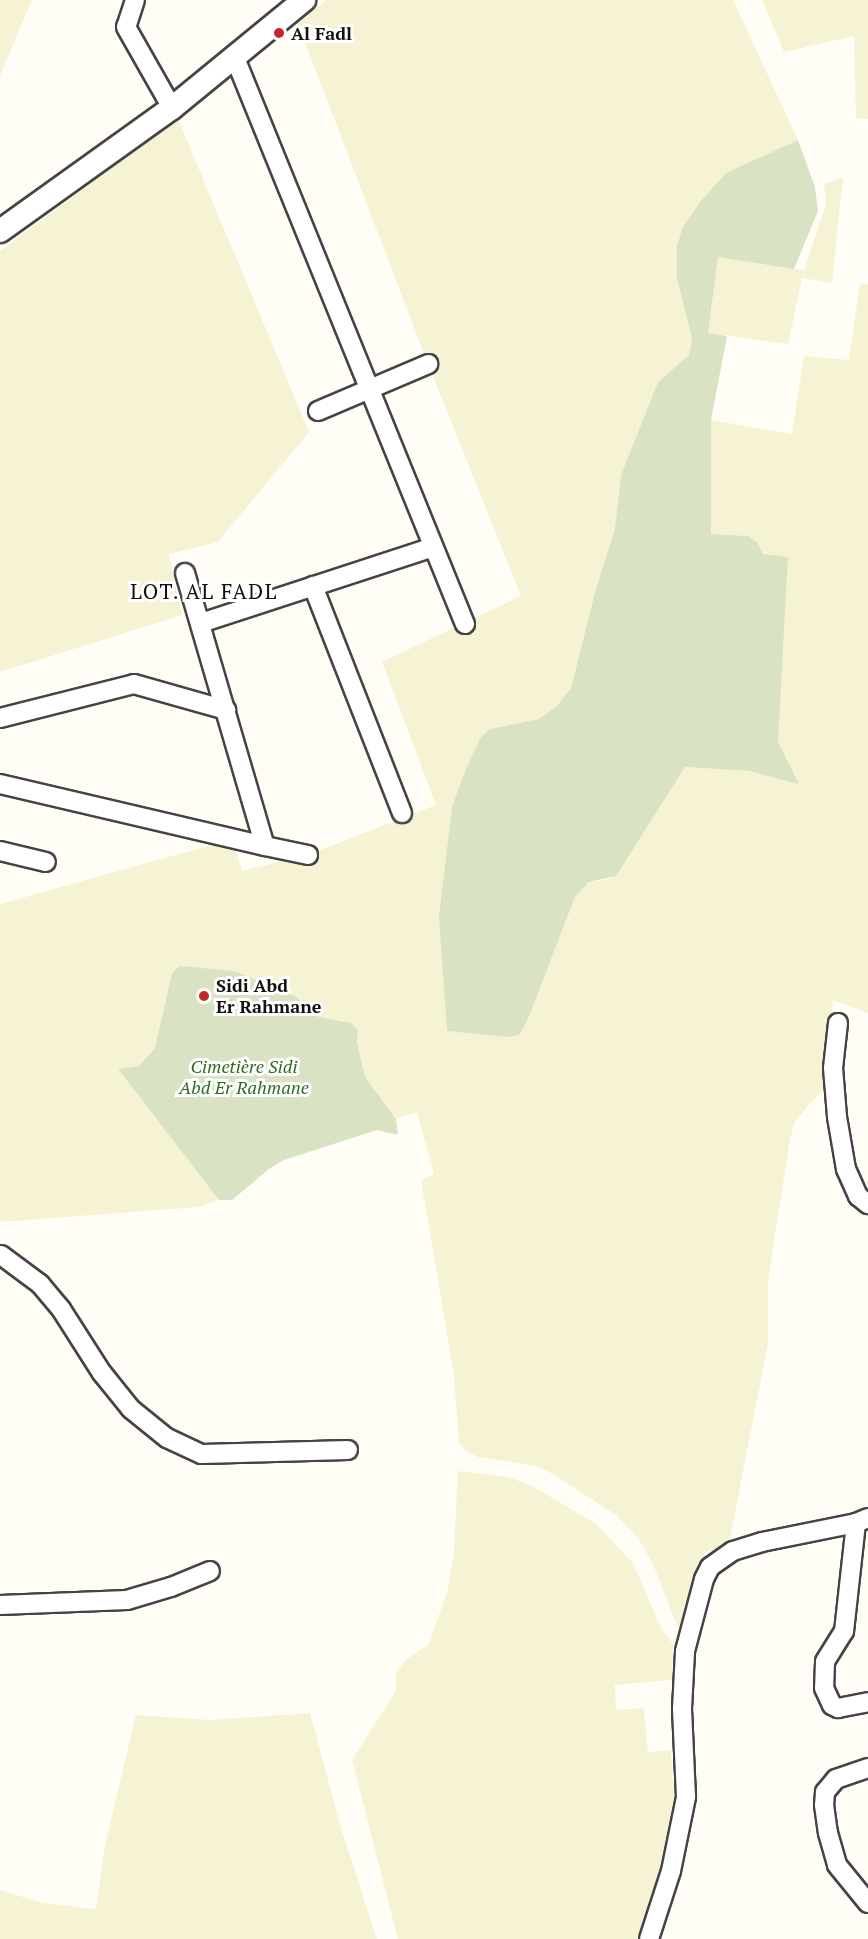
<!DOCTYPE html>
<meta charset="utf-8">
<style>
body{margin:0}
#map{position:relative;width:868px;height:1939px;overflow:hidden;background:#fffdf5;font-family:"PT Serif",serif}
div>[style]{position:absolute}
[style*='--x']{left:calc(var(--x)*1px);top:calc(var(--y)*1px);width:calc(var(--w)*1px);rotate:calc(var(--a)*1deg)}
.farmland>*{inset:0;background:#f6f3d4}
.cemetery>*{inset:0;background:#d9e3c4}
.roads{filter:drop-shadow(2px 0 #444) drop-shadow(-2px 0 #444) drop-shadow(0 2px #444) drop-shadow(0 -2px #444)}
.minor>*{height:18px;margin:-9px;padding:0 9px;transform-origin:9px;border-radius:9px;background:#fff}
.tertiary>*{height:22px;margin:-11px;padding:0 11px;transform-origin:11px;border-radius:11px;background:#fff}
.dots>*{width:16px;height:16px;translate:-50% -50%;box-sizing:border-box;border:3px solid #fff;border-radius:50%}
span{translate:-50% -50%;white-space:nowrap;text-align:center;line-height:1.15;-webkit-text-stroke:6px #fff;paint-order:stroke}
.poi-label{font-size:18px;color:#111;font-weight:700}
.left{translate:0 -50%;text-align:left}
.park-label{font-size:18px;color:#2f6b1f;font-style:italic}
.quarter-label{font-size:21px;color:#111;letter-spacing:1.5px}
</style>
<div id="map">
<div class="farmland">
<div style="clip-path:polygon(0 0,32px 0,0 76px)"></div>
<div style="clip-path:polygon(326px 0,733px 0,798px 140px,726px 173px,677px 279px,692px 338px,689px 355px,658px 382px,621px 475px,615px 528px,595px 592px,571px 688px,557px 706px,539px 719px,490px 729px,445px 982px,447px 1031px,528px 1019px,575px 897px,589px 882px,609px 879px,685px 767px,749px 771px,798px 783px,778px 742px,779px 710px,763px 554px,757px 542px,748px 536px,711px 534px,711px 420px,792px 434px,804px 356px,849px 360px,860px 283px,868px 284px,868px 1013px,833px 1000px,825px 1087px,795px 1121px,790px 1139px,768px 1280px,768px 1344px,730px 1538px,726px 1547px,705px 1552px,683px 1627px,678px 1628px,653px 1564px,638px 1538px,616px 1515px,551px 1473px,535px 1466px,478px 1457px,466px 1451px,459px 1442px,454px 1376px,421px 1180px,434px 1174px,417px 1112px,396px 1119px,365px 1077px,357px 1041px,358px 1030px,351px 1023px,319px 1017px,307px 1010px,297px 996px,155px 1048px,139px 1066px,118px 1069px,219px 1200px,198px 1207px,0 1222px,0 904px,233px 839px,242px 871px,308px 855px,436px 805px,382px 662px,521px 596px,428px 364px,298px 24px)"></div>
<div style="clip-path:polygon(762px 0,868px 0,868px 119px,856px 118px,854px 36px,784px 52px)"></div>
<div style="clip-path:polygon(178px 119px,309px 432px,218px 542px,169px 554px,182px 615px,0 672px,0 251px)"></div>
<div style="clip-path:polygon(843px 177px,832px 283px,802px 278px,788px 344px,708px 333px,718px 257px,804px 270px,824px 211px,826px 198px,824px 184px)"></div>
<div style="clip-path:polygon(458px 1471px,509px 1477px,534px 1487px,596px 1524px,633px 1563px,661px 1628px,673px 1644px,672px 1680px,615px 1685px,616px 1710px,644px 1708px,648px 1752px,671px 1750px,674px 1798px,668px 1832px,658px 1884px,637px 1939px,398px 1939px,352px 1760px,396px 1691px,396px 1672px,406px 1660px,429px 1644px,448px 1589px,454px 1551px)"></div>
<div style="clip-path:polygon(310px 1713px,341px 1828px,377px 1939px,0 1939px,0 1890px,43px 1903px,96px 1909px,105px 1845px,136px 1715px,210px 1720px)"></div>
</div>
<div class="cemetery">
<div style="clip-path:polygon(798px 140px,815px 187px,818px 211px,794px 269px,718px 257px,708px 333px,727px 336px,711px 420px,711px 534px,748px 536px,757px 542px,763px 554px,788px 557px,778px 742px,799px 784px,749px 771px,685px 767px,616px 876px,589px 882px,575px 897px,528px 1019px,520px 1034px,510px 1037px,447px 1031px,439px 917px,452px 807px,465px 771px,481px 737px,490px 729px,539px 719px,557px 706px,571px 688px,595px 592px,615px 528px,621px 475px,658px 382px,689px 355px,692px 338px,677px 279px,677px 246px,683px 227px,701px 201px,726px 173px)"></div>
<div style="clip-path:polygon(180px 966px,234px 971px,297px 997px,307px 1010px,319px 1017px,351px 1023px,358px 1030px,357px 1041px,365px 1077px,396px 1119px,398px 1135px,377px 1130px,284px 1160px,269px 1169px,232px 1200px,219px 1200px,118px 1069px,139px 1066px,155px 1048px,172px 973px)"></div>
</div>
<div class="roads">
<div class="minor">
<div style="--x:135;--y:0;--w:28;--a:108"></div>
<div style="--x:126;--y:27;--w:93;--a:60.4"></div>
<div style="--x:235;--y:58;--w:611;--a:67.89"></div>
<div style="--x:318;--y:411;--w:120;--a:-23.1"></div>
<div style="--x:185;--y:573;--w:284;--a:73.7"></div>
<div style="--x:265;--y:846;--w:44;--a:11.8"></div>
<div style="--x:313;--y:586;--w:244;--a:68.6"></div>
<div style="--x:201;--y:623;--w:244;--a:-18.1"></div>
<div style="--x:0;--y:718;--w:138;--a:-14.2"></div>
<div style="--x:134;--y:684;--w:96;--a:15.8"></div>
<div style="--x:0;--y:784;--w:272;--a:13.2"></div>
<div style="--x:0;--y:851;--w:47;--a:13.4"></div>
<div style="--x:838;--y:1023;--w:45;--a:96.3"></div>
<div style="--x:833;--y:1068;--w:49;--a:85.3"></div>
<div style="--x:837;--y:1117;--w:53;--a:80.2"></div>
<div style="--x:846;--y:1169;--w:30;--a:66"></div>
<div style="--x:858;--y:1196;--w:13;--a:39"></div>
<div style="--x:1;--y:1255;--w:49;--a:36.6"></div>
<div style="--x:40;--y:1284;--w:33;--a:50"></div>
<div style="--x:61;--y:1309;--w:76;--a:57.4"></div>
<div style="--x:102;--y:1373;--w:46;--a:51.1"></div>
<div style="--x:131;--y:1409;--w:46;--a:38.9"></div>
<div style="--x:167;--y:1438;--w:38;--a:25"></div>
<div style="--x:202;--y:1454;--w:146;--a:-1.6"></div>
<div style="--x:856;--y:1523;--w:109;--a:96.3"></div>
<div style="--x:844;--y:1631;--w:36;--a:122"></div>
<div style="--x:825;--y:1662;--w:26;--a:92"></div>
<div style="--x:824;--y:1688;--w:19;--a:65"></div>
<div style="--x:832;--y:1705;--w:7;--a:27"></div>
<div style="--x:838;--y:1708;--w:31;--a:-11"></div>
<div style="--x:0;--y:1605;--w:127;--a:-2.3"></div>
<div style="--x:127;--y:1600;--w:46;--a:-16.5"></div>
<div style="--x:171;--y:1587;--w:42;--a:-22.3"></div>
<div style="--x:868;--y:1768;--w:34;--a:161"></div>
<div style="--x:836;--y:1779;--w:17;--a:130"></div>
<div style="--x:825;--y:1792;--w:13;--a:94"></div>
<div style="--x:824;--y:1805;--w:28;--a:82"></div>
<div style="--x:828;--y:1833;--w:33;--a:74"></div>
<div style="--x:837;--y:1865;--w:49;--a:50.8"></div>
<div style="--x:649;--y:1939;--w:71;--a:-72.1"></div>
<div style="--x:671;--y:1871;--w:76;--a:-78.5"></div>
<div style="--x:686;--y:1797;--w:88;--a:-92.6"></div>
<div style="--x:682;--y:1709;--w:58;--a:-87"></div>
<div style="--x:685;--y:1651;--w:74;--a:-75.2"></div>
<div style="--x:704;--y:1579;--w:13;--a:-63"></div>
<div style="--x:710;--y:1567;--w:28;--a:-35"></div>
<div style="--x:733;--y:1551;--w:30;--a:-17"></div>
<div style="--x:762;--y:1542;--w:96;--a:-11.4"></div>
<div style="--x:856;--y:1523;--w:13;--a:-23"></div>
</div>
<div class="tertiary">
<div style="--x:0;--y:231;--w:211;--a:-35.6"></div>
<div style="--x:172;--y:108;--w:171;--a:-39.3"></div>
</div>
</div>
<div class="dots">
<div style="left:279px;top:33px;background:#c4262e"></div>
<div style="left:204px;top:996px;background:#c4262e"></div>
</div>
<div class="poi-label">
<span class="left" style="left:291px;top:33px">Al Fadl</span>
<span class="left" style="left:216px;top:996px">Sidi Abd<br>Er Rahmane</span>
</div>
<div class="park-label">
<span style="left:244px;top:1077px">Cimetière Sidi<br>Abd Er Rahmane</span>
</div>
<div class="quarter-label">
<span style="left:204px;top:591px">LOT. AL FADL</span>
</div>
</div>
